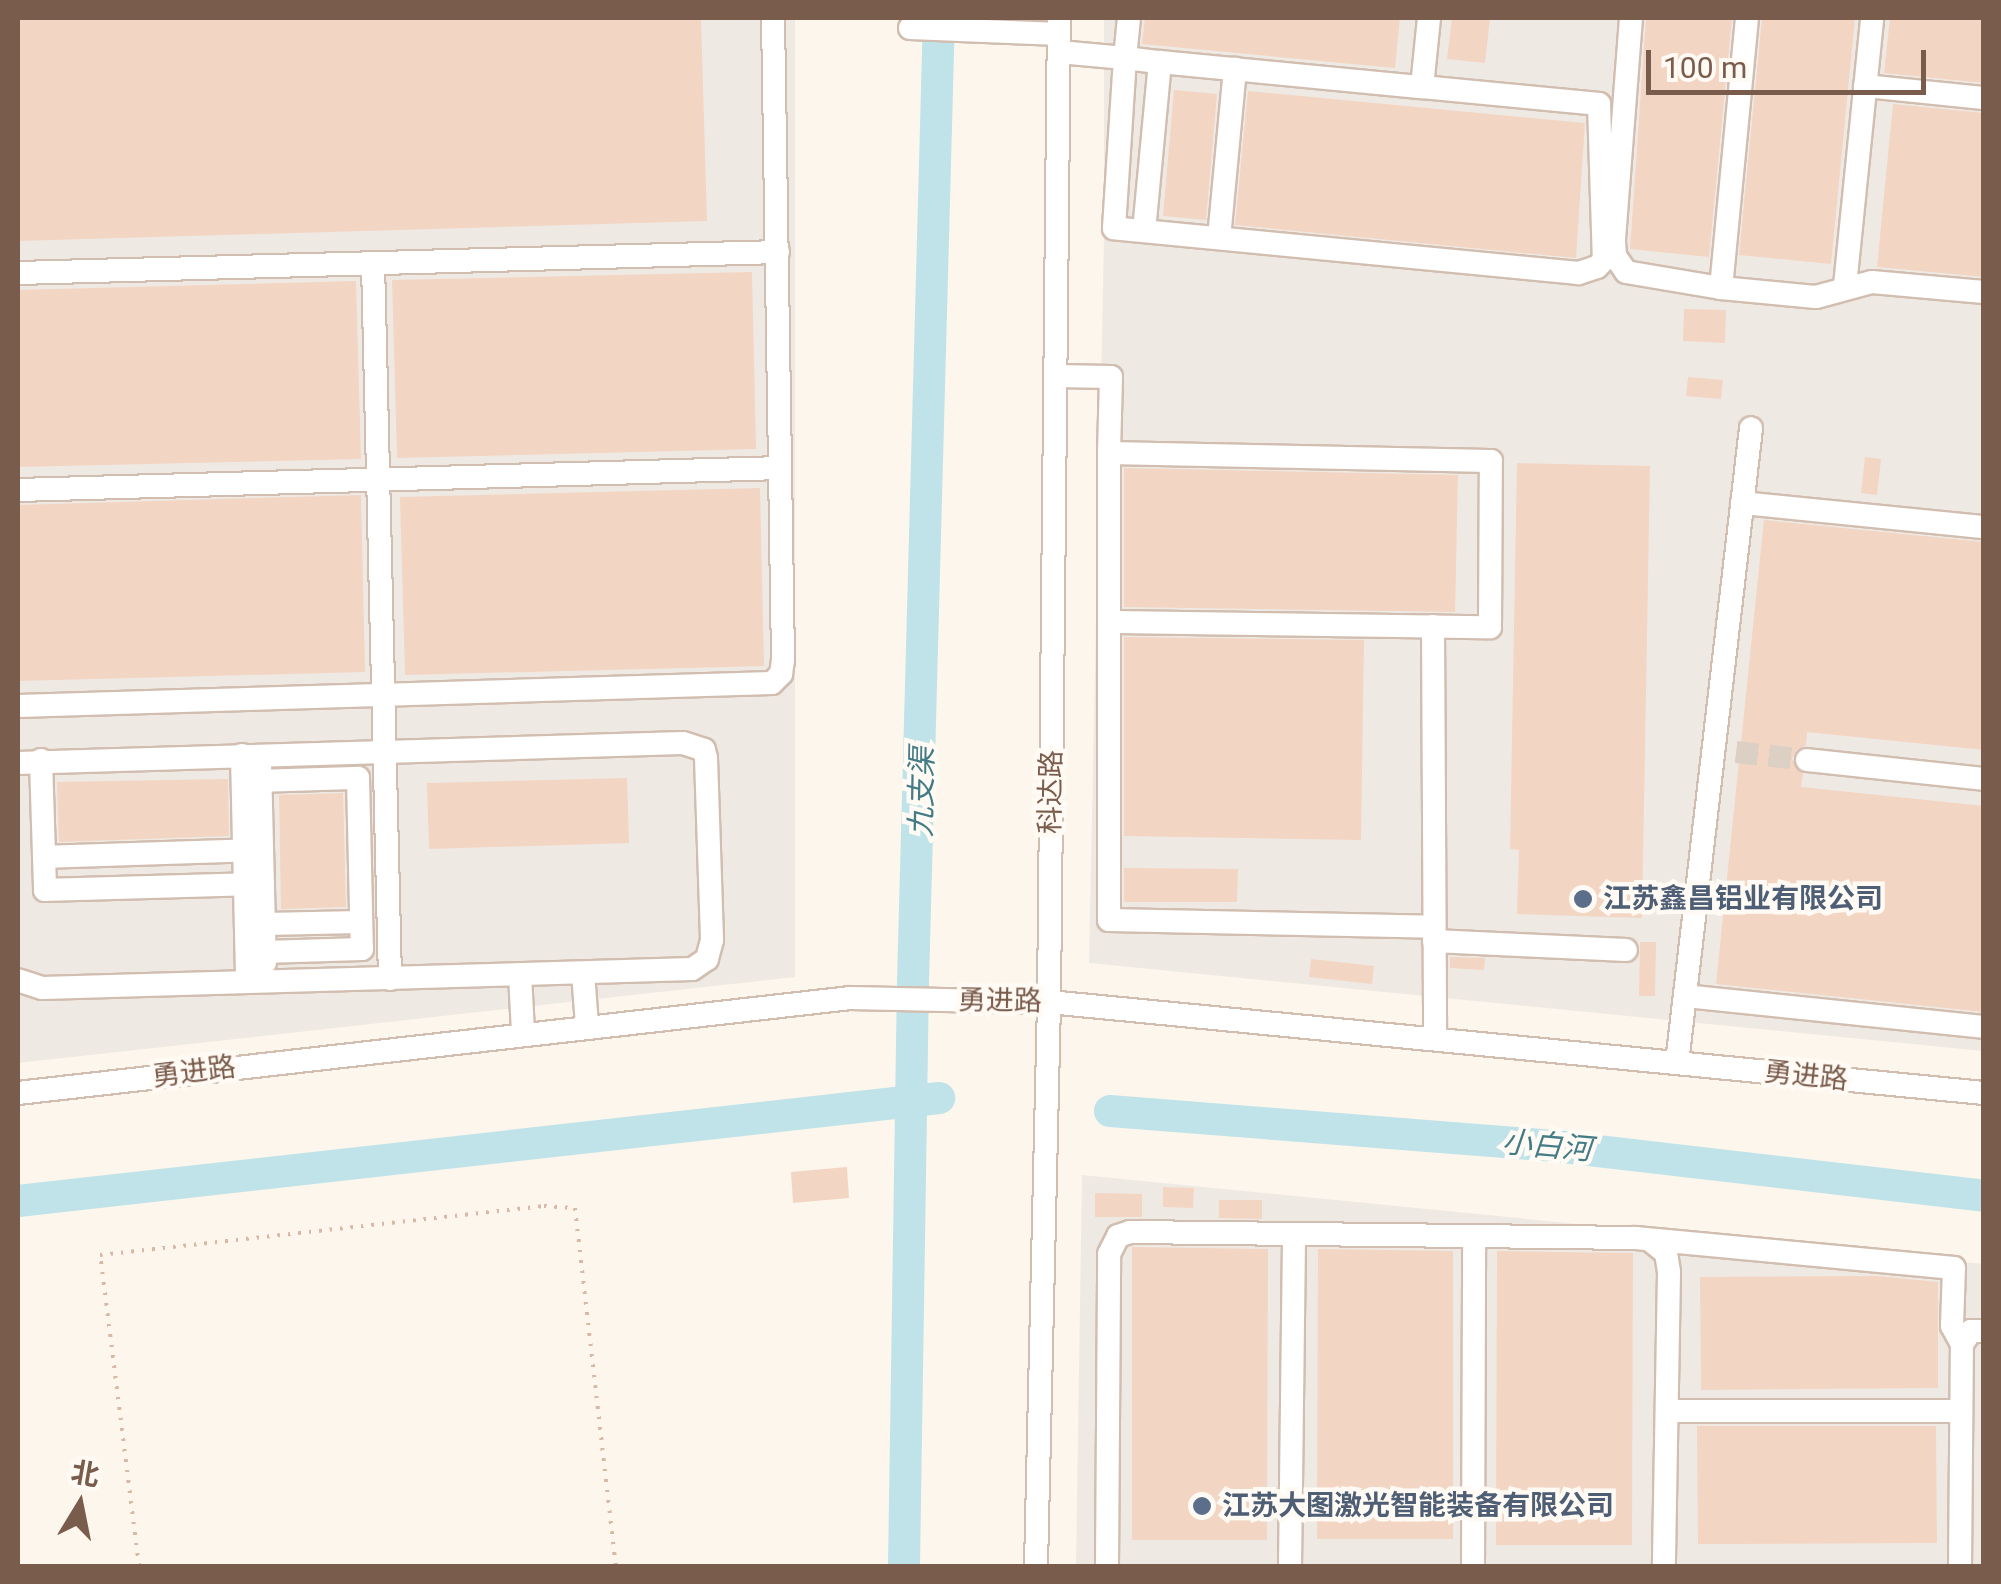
<!DOCTYPE html>
<meta charset="utf-8">
<style>
body{margin:0}
#map{position:relative;width:2001px;height:1584px;overflow:hidden;background:#fdf6ec;font-family:Roboto,"Noto Sans SC",sans-serif}
div>[style]{position:absolute}
[style*='--x']{left:calc(var(--x)*1px);top:calc(var(--y)*1px);width:calc(var(--w)*1px);rotate:calc(var(--a)*1deg)}
.industrial>*{inset:0;background:#efe9e4}
.river>*{height:32px;margin:-16px;padding:0 16px;transform-origin:16px;border-radius:16px;background:#bfe3e8}
.building>*{inset:0;background:#f3d5c3}
.minor-tunnel>*{height:22px;margin-top:-11px;transform-origin:0;background:repeating-linear-gradient(90deg,#dcd0c4 0 22px,transparent 0 33px)}
.path>*{height:4px;margin-top:-2px;transform-origin:0;background:repeating-linear-gradient(90deg,#d9b8a5 0 2.5px,transparent 0 10.5px)}
.roads{filter:drop-shadow(2px 0 #d1beb0) drop-shadow(-2px 0 #d1beb0) drop-shadow(0 2px #d1beb0) drop-shadow(0 -2px #d1beb0)}
.minor>*{height:22px;margin:-11px;padding:0 11px;transform-origin:11px;border-radius:11px;background:#fff}
.dots>*{width:28px;height:28px;translate:-50% -50%;box-sizing:border-box;border:5px solid #fffaf3;border-radius:50%}
span{translate:-50% -50%;white-space:nowrap;text-align:center;line-height:1.15;-webkit-text-stroke:9px #fffaf3;paint-order:stroke}
.street-label{font-size:28px;color:#7a5c4d}
.service-label{font-size:28px;color:#4e5e75;font-weight:700}
.left{translate:0 -50%;text-align:left}
.water-label{font-size:30px;color:#437c86;font-style:italic}
.frame{position:absolute;inset:0;border:20px solid #7a5c4d;pointer-events:none}
.north{position:absolute;left:30px;top:1454px;width:100px;height:100px;-webkit-text-stroke:8px #fffaf3;paint-order:stroke;rotate:10deg;font-size:28px;font-weight:700;line-height:40px;text-align:center;color:#7a5c4d}
.north::after{content:'';display:block;margin:auto;width:35px;height:45px;background:#7a5c4d;clip-path:polygon(50% 0,100% 100%,50% 72%,0 100%)}
.scale{position:absolute;left:1646px;top:50px;width:280px;height:45px;box-sizing:border-box;border:5px solid #7a5c4d;border-top:0;padding-left:12px;font-size:30px;line-height:35px;white-space:nowrap;color:#7a5c4d;-webkit-text-stroke:8px #fffaf3;paint-order:stroke}
</style>
<div id="map">
<div class="industrial">
<div style="clip-path:polygon(18px 18px,795px 18px,795px 977px,18px 1063px)"></div>
<div style="clip-path:polygon(1104px 18px,1983px 18px,1983px 1051px,1089px 963px,1104px 238px)"></div>
<div style="clip-path:polygon(1082px 1175px,1983px 1264px,1983px 1566px,1076px 1566px)"></div>
</div>
<div class="river">
<div style="--x:1110;--y:1111;--w:454;--a:4.5"></div>
<div style="--x:1563;--y:1147;--w:424;--a:6.6"></div>
<div style="--x:18;--y:1201;--w:927;--a:-6.38"></div>
<div style="--x:904;--y:1566;--w:584;--a:-89.12"></div>
<div style="--x:913;--y:982;--w:964;--a:-88.46"></div>
</div>
<div class="building">
<div style="clip-path:polygon(18px 18px,701px 18px,707px 221px,18px 241px)"></div>
<div style="clip-path:polygon(1145px 18px,1400px 18px,1395px 68px,1142px 44px)"></div>
<div style="clip-path:polygon(1452px 18px,1490px 18px,1485px 63px,1447px 59px)"></div>
<div style="clip-path:polygon(1646px 18px,1732px 18px,1709px 257px,1630px 249px)"></div>
<div style="clip-path:polygon(1762px 18px,1855px 18px,1831px 264px,1739px 255px)"></div>
<div style="clip-path:polygon(1890px 18px,1984px 18px,1984px 83px,1884px 73px)"></div>
<div style="clip-path:polygon(1174px 90px,1217px 94px,1206px 220px,1163px 216px)"></div>
<div style="clip-path:polygon(1248px 91px,1585px 123px,1576px 258px,1235px 225px)"></div>
<div style="clip-path:polygon(1893px 104px,1984px 113px,1984px 277px,1877px 267px)"></div>
<div style="clip-path:polygon(752px 272px,756px 449px,397px 458px,392px 280px)"></div>
<div style="clip-path:polygon(356px 281px,361px 459px,18px 467px,18px 290px)"></div>
<div style="clip-path:polygon(1684px 309px,1726px 310px,1725px 343px,1683px 341px)"></div>
<div style="clip-path:polygon(1688px 377px,1723px 380px,1721px 399px,1686px 396px)"></div>
<div style="clip-path:polygon(1865px 457px,1881px 459px,1877px 495px,1861px 493px)"></div>
<div style="clip-path:polygon(1517px 463px,1650px 466px,1642px 918px,1517px 914px,1519px 850px,1510px 849px)"></div>
<div style="clip-path:polygon(1124px 468px,1458px 475px,1455px 612px,1124px 607px)"></div>
<div style="clip-path:polygon(760px 488px,764px 666px,405px 675px,400px 497px)"></div>
<div style="clip-path:polygon(361px 495px,365px 672px,18px 681px,18px 505px)"></div>
<div style="clip-path:polygon(1764px 520px,1984px 542px,1984px 750px,1807px 732px,1806px 745px,1796px 750px,1792px 759px,1803px 774px,1801px 787px,1984px 806px,1984px 1012px,1716px 984px)"></div>
<div style="clip-path:polygon(1124px 637px,1364px 640px,1361px 840px,1124px 836px)"></div>
<div style="clip-path:polygon(627px 778px,629px 843px,429px 849px,427px 783px)"></div>
<div style="clip-path:polygon(228px 779px,229px 836px,59px 842px,57px 782px)"></div>
<div style="clip-path:polygon(343px 793px,346px 907px,281px 909px,279px 795px)"></div>
<div style="clip-path:polygon(1124px 868px,1238px 869px,1237px 902px,1124px 902px)"></div>
<div style="clip-path:polygon(1640px 942px,1656px 942px,1655px 996px,1639px 996px)"></div>
<div style="clip-path:polygon(1450px 957px,1485px 958px,1484px 970px,1450px 968px)"></div>
<div style="clip-path:polygon(1311px 959px,1374px 966px,1372px 984px,1309px 977px)"></div>
<div style="clip-path:polygon(847px 1167px,849px 1198px,793px 1203px,791px 1172px)"></div>
<div style="clip-path:polygon(1163px 1187px,1194px 1188px,1193px 1208px,1163px 1207px)"></div>
<div style="clip-path:polygon(1095px 1193px,1142px 1194px,1142px 1217px,1095px 1217px)"></div>
<div style="clip-path:polygon(1219px 1200px,1262px 1200px,1262px 1219px,1219px 1218px)"></div>
<div style="clip-path:polygon(1132px 1247px,1268px 1249px,1267px 1540px,1132px 1540px)"></div>
<div style="clip-path:polygon(1318px 1249px,1453px 1251px,1453px 1539px,1317px 1539px)"></div>
<div style="clip-path:polygon(1497px 1251px,1633px 1253px,1632px 1545px,1496px 1545px)"></div>
<div style="clip-path:polygon(1877px 1276px,1938px 1282px,1938px 1388px,1701px 1390px,1700px 1277px)"></div>
<div style="clip-path:polygon(1697px 1426px,1936px 1426px,1937px 1543px,1698px 1544px)"></div>
</div>
<div class="minor-tunnel">
<div style="--x:1736;--y:752;--w:71;--a:6.4"></div>
</div>
<div class="path">
<div style="--x:139;--y:1566;--w:313;--a:-97.1"></div>
<div style="--x:100;--y:1255;--w:447;--a:-6.3"></div>
<div style="--x:544;--y:1206;--w:31;--a:4"></div>
<div style="--x:575;--y:1208;--w:360;--a:83.5"></div>
</div>
<div class="roads">
<div class="minor">
<div style="--x:1631;--y:18;--w:224;--a:94.4"></div>
<div style="--x:1614;--y:241;--w:15;--a:86"></div>
<div style="--x:1615;--y:256;--w:19;--a:55"></div>
<div style="--x:1626;--y:272;--w:96;--a:9.6"></div>
<div style="--x:1721;--y:288;--w:95;--a:5.4"></div>
<div style="--x:1816;--y:297;--w:58;--a:-15"></div>
<div style="--x:1872;--y:282;--w:112;--a:5.1"></div>
<div style="--x:910;--y:28;--w:149;--a:2.3"></div>
<div style="--x:1059;--y:52;--w:66;--a:5.2"></div>
<div style="--x:1125;--y:58;--w:35;--a:7"></div>
<div style="--x:1160;--y:62;--w:263;--a:5.5"></div>
<div style="--x:1422;--y:87;--w:178;--a:5.5"></div>
<div style="--x:1599;--y:104;--w:156;--a:88.2"></div>
<div style="--x:1604;--y:260;--w:10;--a:135"></div>
<div style="--x:1597;--y:267;--w:20;--a:162"></div>
<div style="--x:1578;--y:273;--w:466;--a:-174.5"></div>
<div style="--x:1114;--y:228;--w:170;--a:-86.3"></div>
<div style="--x:1125;--y:58;--w:40;--a:-84.3"></div>
<div style="--x:1865;--y:86;--w:120;--a:5.8"></div>
<div style="--x:1422;--y:87;--w:69;--a:-84.2"></div>
<div style="--x:1144;--y:231;--w:170;--a:-84.6"></div>
<div style="--x:1219;--y:238;--w:170;--a:-84.6"></div>
<div style="--x:373;--y:263;--w:716;--a:88.64"></div>
<div style="--x:18;--y:273;--w:760;--a:-1.58"></div>
<div style="--x:1845;--y:286;--w:269;--a:-84.2"></div>
<div style="--x:1721;--y:288;--w:271;--a:-84.5"></div>
<div style="--x:1056;--y:376;--w:55;--a:1"></div>
<div style="--x:1111;--y:377;--w:76;--a:91.5"></div>
<div style="--x:18;--y:490;--w:762;--a:-1.65"></div>
<div style="--x:1742;--y:503;--w:243;--a:5.7"></div>
<div style="--x:1109;--y:622;--w:381;--a:0.8"></div>
<div style="--x:1490;--y:627;--w:166;--a:-89.7"></div>
<div style="--x:1491;--y:461;--w:382;--a:-178.8"></div>
<div style="--x:1109;--y:453;--w:467;--a:90"></div>
<div style="--x:1109;--y:920;--w:325;--a:1.2"></div>
<div style="--x:1433;--y:626;--w:413;--a:89.7"></div>
<div style="--x:18;--y:706;--w:754;--a:-1.75"></div>
<div style="--x:772;--y:683;--w:13;--a:-45"></div>
<div style="--x:781;--y:674;--w:14;--a:-82"></div>
<div style="--x:783;--y:660;--w:642;--a:-90.89"></div>
<div style="--x:242;--y:755;--w:227;--a:88.7"></div>
<div style="--x:41;--y:760;--w:130;--a:88.2"></div>
<div style="--x:45;--y:890;--w:218;--a:-1.6"></div>
<div style="--x:1807;--y:760;--w:178;--a:6.1"></div>
<div style="--x:18;--y:763;--w:665;--a:-1.72"></div>
<div style="--x:683;--y:743;--w:22;--a:18"></div>
<div style="--x:704;--y:750;--w:8;--a:76"></div>
<div style="--x:706;--y:758;--w:182;--a:88.1"></div>
<div style="--x:712;--y:940;--w:20;--a:105"></div>
<div style="--x:707;--y:959;--w:18;--a:146"></div>
<div style="--x:692;--y:969;--w:650;--a:178.33"></div>
<div style="--x:42;--y:988;--w:25;--a:-162"></div>
<div style="--x:260;--y:765;--w:198;--a:88.6"></div>
<div style="--x:260;--y:781;--w:98;--a:-1.8"></div>
<div style="--x:358;--y:778;--w:171;--a:88.7"></div>
<div style="--x:362;--y:949;--w:98;--a:178.2"></div>
<div style="--x:44;--y:857;--w:211;--a:-1.9"></div>
<div style="--x:264;--y:924;--w:97;--a:-1.2"></div>
<div style="--x:1434;--y:941;--w:192;--a:2.7"></div>
<div style="--x:583;--y:973;--w:52;--a:85.6"></div>
<div style="--x:520;--y:975;--w:58;--a:87"></div>
<div style="--x:1685;--y:996;--w:301;--a:5.9"></div>
<div style="--x:1677;--y:1063;--w:639;--a:-83.35"></div>
<div style="--x:18;--y:1093;--w:837;--a:-6.51"></div>
<div style="--x:850;--y:998;--w:199;--a:1.2"></div>
<div style="--x:1049;--y:1002;--w:939;--a:5.56"></div>
<div style="--x:1651;--y:1241;--w:19;--a:39"></div>
<div style="--x:1666;--y:1253;--w:19;--a:81"></div>
<div style="--x:1669;--y:1272;--w:294;--a:91"></div>
<div style="--x:1667;--y:1411;--w:294;--a:0"></div>
<div style="--x:1036;--y:1566;--w:564;--a:-88.68"></div>
<div style="--x:1049;--y:1002;--w:984;--a:-89.42"></div>
<div style="--x:1107;--y:1566;--w:312;--a:-89.6"></div>
<div style="--x:1109;--y:1254;--w:20;--a:-63"></div>
<div style="--x:1118;--y:1236;--w:13;--a:-18"></div>
<div style="--x:1130;--y:1232;--w:506;--a:0.68"></div>
<div style="--x:1636;--y:1238;--w:319;--a:5.4"></div>
<div style="--x:1954;--y:1268;--w:58;--a:92"></div>
<div style="--x:1952;--y:1326;--w:21;--a:61"></div>
<div style="--x:1290;--y:1566;--w:332;--a:-89.3"></div>
<div style="--x:1473;--y:1566;--w:330;--a:-89.8"></div>
<div style="--x:1960;--y:1566;--w:222;--a:-89.5"></div>
<div style="--x:1962;--y:1344;--w:16;--a:-55"></div>
<div style="--x:1971;--y:1331;--w:13;--a:0"></div>
</div>
</div>
<div class="dots">
<div style="left:1583px;top:899px;background:#5c6f8a"></div>
<div style="left:1202px;top:1506px;background:#5c6f8a"></div>
</div>
<div class="street-label">
<span style="left:1051px;top:792px;rotate:-89deg">科达路</span>
<span style="left:1000px;top:1001px;rotate:1deg">勇进路</span>
<span style="left:194px;top:1072px;rotate:-7deg">勇进路</span>
<span style="left:1806px;top:1076px;rotate:6deg">勇进路</span>
</div>
<div class="service-label">
<span class="left" style="left:1603px;top:899px">江苏鑫昌铝业有限公司</span>
<span class="left" style="left:1222px;top:1506px">江苏大图激光智能装备有限公司</span>
</div>
<div class="water-label">
<span style="left:922px;top:792px;rotate:-89deg">九支渠</span>
<span style="left:1547px;top:1146px;rotate:5deg">小白河</span>
</div>
<div class="frame"></div>
<div class="north">北</div>
<div class="scale">100 m</div>
</div>
